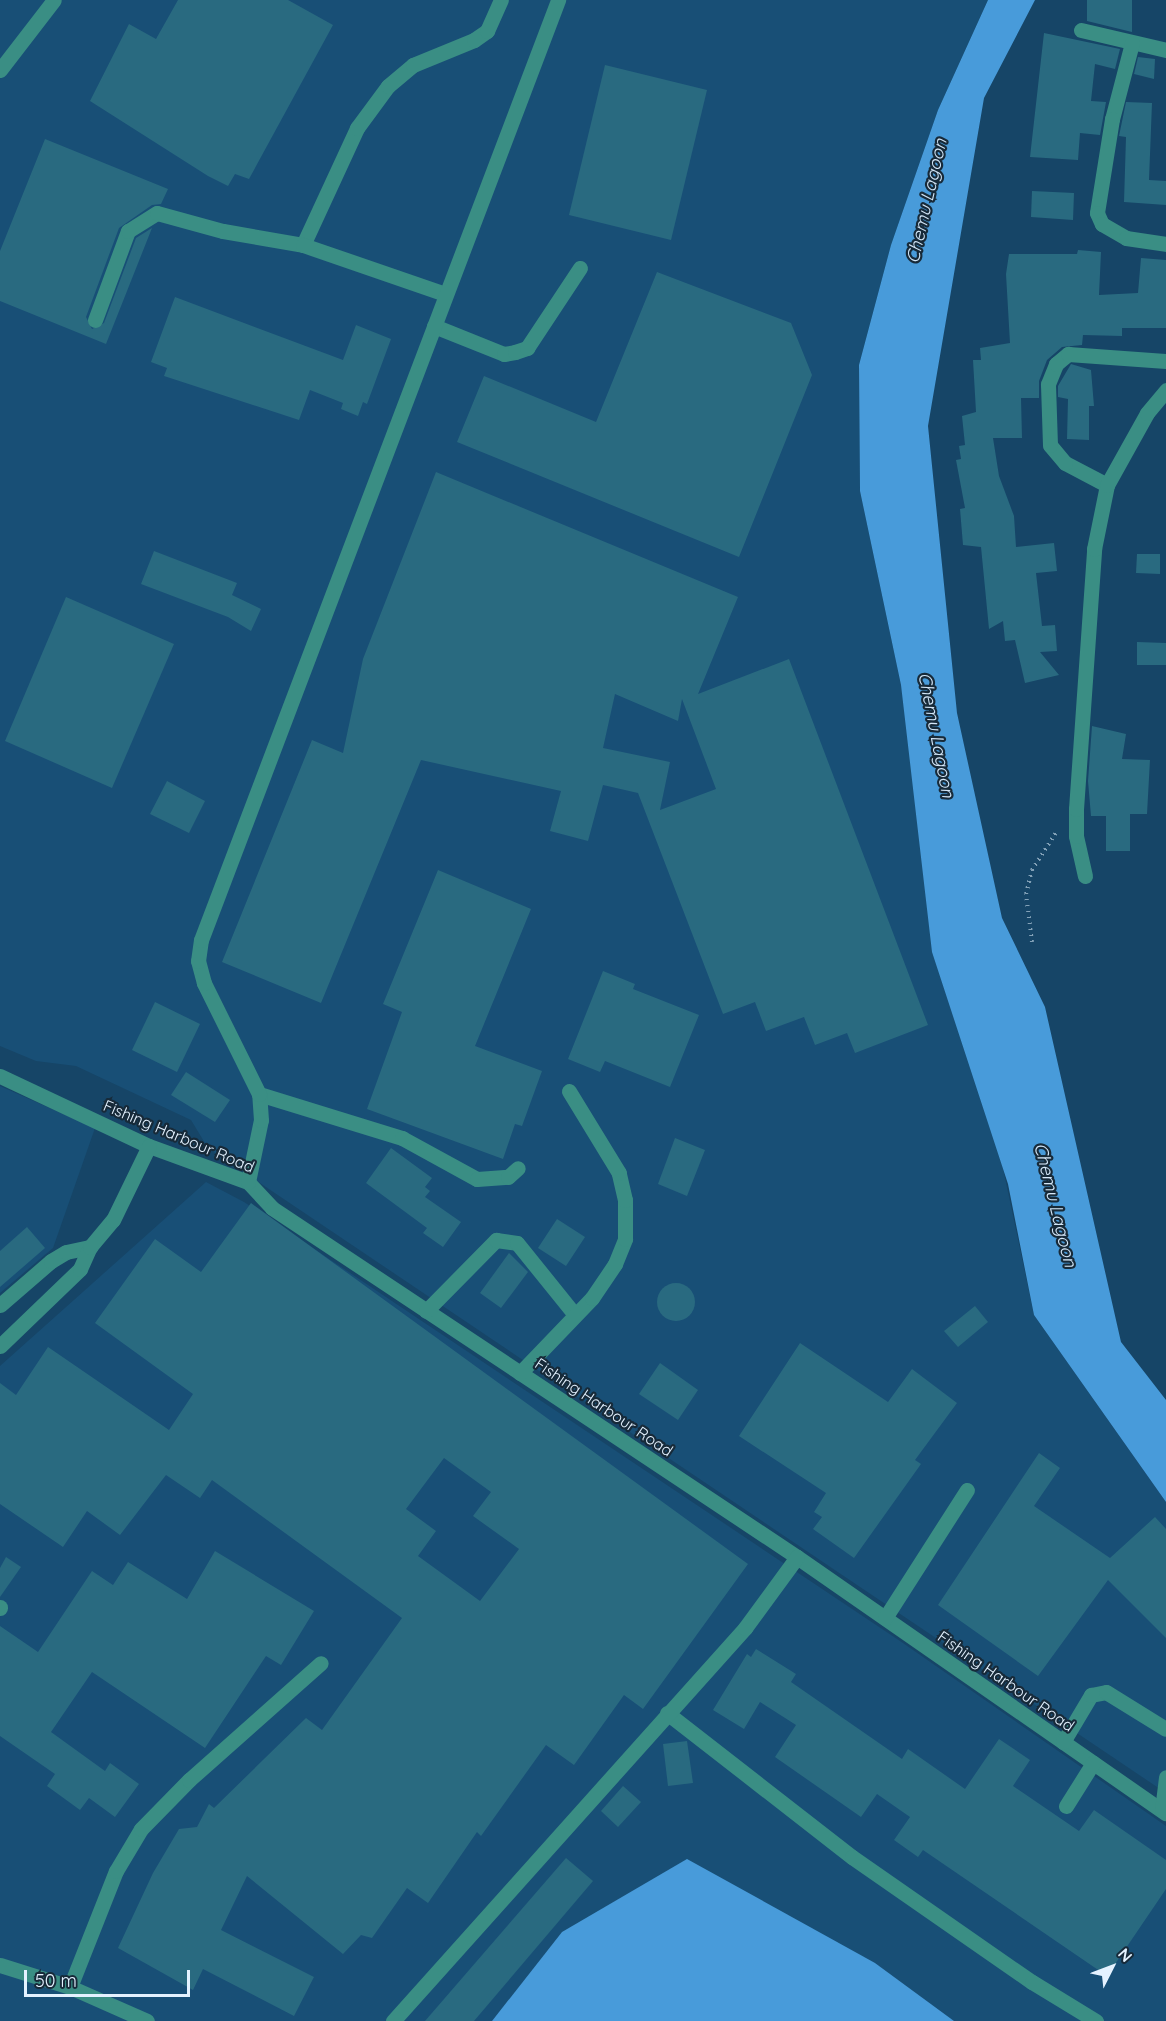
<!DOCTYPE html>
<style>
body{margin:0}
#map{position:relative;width:1166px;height:2021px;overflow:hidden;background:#164567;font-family:Quicksand,sans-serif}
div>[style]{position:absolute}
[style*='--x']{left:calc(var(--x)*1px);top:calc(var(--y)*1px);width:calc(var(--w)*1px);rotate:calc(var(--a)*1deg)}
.built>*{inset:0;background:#184f76}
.water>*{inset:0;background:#489bda}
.building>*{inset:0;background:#296a80}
.round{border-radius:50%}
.path>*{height:4px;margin-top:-2px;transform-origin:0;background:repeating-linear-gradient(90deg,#84a2b8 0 1.5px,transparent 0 6px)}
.minor>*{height:15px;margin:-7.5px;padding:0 7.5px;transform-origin:7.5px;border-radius:7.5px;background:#3a8e84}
span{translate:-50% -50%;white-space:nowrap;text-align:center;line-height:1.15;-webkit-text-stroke:4.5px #172a39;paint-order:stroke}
.street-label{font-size:16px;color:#e4f2ff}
.water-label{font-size:18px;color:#d4e7f8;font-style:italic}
.north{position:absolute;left:1082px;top:1937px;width:60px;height:60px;-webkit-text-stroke:4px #172a39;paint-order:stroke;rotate:48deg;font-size:16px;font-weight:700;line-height:24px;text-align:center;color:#e4f2ff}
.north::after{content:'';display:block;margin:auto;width:21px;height:27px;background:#e4f2ff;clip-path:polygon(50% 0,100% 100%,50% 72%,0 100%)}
.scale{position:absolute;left:24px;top:1970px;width:166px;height:27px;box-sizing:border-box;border:3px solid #e4f2ff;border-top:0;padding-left:8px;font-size:18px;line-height:21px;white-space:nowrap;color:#e4f2ff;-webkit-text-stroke:4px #172a39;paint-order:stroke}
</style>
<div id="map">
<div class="built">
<div style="clip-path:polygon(0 0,988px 0,938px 110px,891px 245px,859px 365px,860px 491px,1034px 1315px,1166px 1502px,1166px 1793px,208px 1148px,191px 1120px,76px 1066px,36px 1061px,0 1046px)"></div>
<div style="clip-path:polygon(0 1086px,95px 1128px,53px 1248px,0 1293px)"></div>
<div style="clip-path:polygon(206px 1182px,244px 1202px,900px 1641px,1166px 1826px,1166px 2021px,954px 2021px,875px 1963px,562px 1932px,492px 2021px,0 2021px,0 1366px)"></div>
</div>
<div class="water">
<div style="clip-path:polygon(988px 0,1035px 0,984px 98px,928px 426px,957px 713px,1002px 918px,1045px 1007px,1121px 1342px,1166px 1400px,1166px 1502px,1034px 1315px,1008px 1184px,932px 952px,901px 685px,860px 491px,859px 365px,891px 245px,938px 110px)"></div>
<div style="clip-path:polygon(687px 1859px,875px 1963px,954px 2021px,492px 2021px,562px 1932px)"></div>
</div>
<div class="building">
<div style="clip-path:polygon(178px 0,288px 0,333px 25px,249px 179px,235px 174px,228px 186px,208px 176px,90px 101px,129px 24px,156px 39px)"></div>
<div style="clip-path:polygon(1087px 0,1132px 0,1132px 32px,1087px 21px)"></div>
<div style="clip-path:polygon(1044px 33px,1120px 49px,1115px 69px,1095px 64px,1091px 101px,1106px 102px,1100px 135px,1080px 133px,1078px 160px,1030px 157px)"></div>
<div style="clip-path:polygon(1138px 57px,1155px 59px,1154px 79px,1134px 74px)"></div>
<div style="clip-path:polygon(605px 65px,707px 90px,671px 240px,569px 215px)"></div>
<div style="clip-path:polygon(1126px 102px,1152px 103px,1149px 180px,1166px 181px,1166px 205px,1124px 202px,1126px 137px,1119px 136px)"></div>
<div style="clip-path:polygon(45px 139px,168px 189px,161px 204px,152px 205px,119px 228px,86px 317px,92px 329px,104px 323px,136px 238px,152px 228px,106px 344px,0 301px,0 251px)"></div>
<div style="clip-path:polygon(1032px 191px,1074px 193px,1073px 220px,1031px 217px)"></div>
<div style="clip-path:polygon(1078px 250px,1101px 252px,1099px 295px,1138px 293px,1141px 258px,1166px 260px,1166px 328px,1122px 328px,1122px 336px,1083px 335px,1082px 345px,1062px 347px,1047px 360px,1039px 381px,1039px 398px,1021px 398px,1022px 438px,993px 438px,999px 476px,1014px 516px,1016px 547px,1054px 543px,1057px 571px,1036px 573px,1042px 626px,1055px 625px,1057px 651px,1040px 652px,1059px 675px,1025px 683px,1015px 640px,1005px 641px,1003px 621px,989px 629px,981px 547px,963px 545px,960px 509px,965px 508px,956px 460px,961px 459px,959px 446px,965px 445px,962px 416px,976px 412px,973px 360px,981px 360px,980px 348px,1010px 343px,1006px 274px,1009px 254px,1077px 254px)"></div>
<div style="clip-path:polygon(657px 272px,791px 323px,812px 375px,739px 557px,457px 442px,484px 376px,596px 422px)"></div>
<div style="clip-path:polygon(175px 297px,343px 360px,356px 325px,391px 339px,367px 404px,363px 402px,358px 416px,341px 409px,343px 403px,310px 390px,299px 420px,164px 376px,167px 368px,151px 362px)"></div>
<div style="clip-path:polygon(1071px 364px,1091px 370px,1094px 406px,1089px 406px,1089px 440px,1067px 439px,1068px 399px,1058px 397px,1058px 386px)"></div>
<div style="clip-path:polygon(evenodd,436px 472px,738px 597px,698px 694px,789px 659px,928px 1025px,855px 1053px,847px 1033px,815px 1045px,804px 1017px,766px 1031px,755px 1002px,723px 1014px,638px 793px,603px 785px,588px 841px,550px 831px,561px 791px,421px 760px,321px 1003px,222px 962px,312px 740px,343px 753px,363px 659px,436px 472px,615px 694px,678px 721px,682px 699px,716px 789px,660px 810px,670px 762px,603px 748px,615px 694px)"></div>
<div style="clip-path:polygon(154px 551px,237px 583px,232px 595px,261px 609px,251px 631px,228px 617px,141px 584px)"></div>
<div style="clip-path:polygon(1137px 554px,1160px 554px,1160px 574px,1136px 573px)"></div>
<div style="clip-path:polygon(66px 597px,174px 644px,112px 788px,5px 741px)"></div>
<div style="clip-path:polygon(1137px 642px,1166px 643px,1166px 665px,1137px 665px)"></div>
<div style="clip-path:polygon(1092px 726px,1126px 734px,1122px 759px,1150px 760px,1147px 814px,1130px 814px,1130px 851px,1106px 851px,1106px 816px,1091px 816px,1088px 781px)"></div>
<div style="clip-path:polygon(167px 781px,205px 801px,189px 833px,150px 814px)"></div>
<div style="clip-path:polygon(438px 870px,531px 909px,475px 1046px,542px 1071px,522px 1126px,515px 1124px,503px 1159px,367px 1109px,402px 1012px,383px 1004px)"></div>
<div style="clip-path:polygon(603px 971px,635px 984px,633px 989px,699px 1015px,670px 1087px,605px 1061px,600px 1072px,568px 1059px)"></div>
<div style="clip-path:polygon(155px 1002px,200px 1024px,177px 1072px,132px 1050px)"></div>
<div style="clip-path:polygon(186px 1072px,230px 1100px,215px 1122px,171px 1095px)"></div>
<div style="clip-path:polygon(675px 1138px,705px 1150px,687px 1196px,658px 1184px)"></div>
<div style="clip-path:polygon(391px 1148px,432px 1178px,425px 1187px,430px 1191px,425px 1197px,461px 1222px,443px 1247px,423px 1233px,427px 1228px,366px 1183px)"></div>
<div style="clip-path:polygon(evenodd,251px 1203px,748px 1564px,643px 1709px,624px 1695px,574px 1765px,546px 1745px,481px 1836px,477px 1832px,428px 1903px,407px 1888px,372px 1938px,361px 1935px,343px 1954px,247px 1876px,221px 1930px,314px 1977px,294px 2016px,203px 1969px,193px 1990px,118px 1948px,153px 1873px,179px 1829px,197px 1827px,209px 1804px,214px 1808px,306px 1718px,322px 1730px,402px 1618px,212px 1480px,200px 1498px,166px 1475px,120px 1535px,87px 1511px,63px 1547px,0 1504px,0 1383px,16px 1395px,48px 1347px,169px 1430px,193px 1394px,95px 1323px,155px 1239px,201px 1272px,251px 1203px,444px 1458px,491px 1492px,473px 1516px,519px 1549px,480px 1601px,418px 1556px,436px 1531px,406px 1509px,444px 1458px)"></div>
<div style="clip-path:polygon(557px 1219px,585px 1237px,566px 1266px,538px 1248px)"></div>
<div style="clip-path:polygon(27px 1227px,45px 1248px,0 1287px,0 1251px)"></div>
<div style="clip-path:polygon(509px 1253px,528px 1272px,501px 1308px,480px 1293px)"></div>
<div class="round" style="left:657px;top:1283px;width:38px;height:38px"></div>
<div style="clip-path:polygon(975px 1306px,988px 1322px,958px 1347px,944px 1331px)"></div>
<div style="clip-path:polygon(800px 1343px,888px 1402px,912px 1369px,957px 1403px,915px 1460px,921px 1464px,854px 1558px,813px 1529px,822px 1517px,814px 1512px,826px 1493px,739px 1436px)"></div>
<div style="clip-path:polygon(660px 1363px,698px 1390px,678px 1420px,639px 1394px)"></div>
<div style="clip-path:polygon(1039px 1453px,1060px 1468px,1034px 1506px,1110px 1558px,1155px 1517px,1166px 1529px,1166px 1638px,1108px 1580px,1038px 1676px,938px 1605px)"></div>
<div style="clip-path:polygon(215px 1551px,314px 1611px,281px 1665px,266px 1656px,205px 1748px,92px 1672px,51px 1732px,105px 1771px,110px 1763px,139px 1784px,115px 1817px,89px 1798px,80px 1810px,47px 1786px,55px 1774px,0 1736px,0 1626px,38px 1652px,92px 1571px,113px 1585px,128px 1562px,187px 1599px)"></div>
<div style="clip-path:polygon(6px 1557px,21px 1567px,0 1597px,0 1568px)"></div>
<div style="clip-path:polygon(756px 1649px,796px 1674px,791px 1682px,902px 1759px,908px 1749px,965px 1789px,999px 1739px,1030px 1760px,1013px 1786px,1079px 1831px,1094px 1810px,1166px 1860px,1166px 1889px,1107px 1976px,923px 1850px,918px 1857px,894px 1840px,910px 1817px,877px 1794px,861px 1817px,775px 1757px,796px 1725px,760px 1702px,744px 1729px,713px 1710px,747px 1654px,751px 1657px)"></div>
<div style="clip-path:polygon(687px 1741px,693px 1783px,668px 1786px,663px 1744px)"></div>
<div style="clip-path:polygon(623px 1786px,641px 1802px,618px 1827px,601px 1811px)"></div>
<div style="clip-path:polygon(566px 1858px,593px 1881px,474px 2021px,425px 2021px)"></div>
</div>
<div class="path">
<div style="--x:1032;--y:942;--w:48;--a:-97.1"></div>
<div style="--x:1026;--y:894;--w:25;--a:-76"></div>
<div style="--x:1032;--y:870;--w:46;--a:-57.3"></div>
</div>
<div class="minor">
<div style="--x:1081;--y:30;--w:87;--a:13.2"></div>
<div style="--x:1132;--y:43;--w:79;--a:104.7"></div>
<div style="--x:1112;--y:119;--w:95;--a:99.1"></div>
<div style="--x:1097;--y:213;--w:12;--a:66"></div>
<div style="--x:1102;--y:224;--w:28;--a:30"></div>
<div style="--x:1126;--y:238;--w:40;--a:8.5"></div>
<div style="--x:0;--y:70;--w:88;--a:-52.4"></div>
<div style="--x:303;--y:245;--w:129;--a:-65.2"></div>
<div style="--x:357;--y:128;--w:52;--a:-53.6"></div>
<div style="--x:388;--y:86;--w:33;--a:-40"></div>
<div style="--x:413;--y:65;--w:66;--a:-22.3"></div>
<div style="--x:474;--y:40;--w:16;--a:-35"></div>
<div style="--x:487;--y:31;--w:34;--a:-66"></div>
<div style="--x:95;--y:320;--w:95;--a:-69.7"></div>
<div style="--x:128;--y:231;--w:34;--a:-32"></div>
<div style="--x:157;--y:213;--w:68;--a:15.3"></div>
<div style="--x:223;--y:231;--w:81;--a:9.9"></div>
<div style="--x:303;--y:245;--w:150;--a:19"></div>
<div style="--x:434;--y:326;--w:75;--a:21.8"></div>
<div style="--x:504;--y:354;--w:11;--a:-10"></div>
<div style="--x:515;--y:352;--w:13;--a:-18"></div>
<div style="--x:527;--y:348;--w:96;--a:-56.5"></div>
<div style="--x:1107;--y:485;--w:47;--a:-152.4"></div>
<div style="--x:1065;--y:463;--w:23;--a:-130"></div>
<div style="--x:1050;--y:445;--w:61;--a:-91.9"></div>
<div style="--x:1048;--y:384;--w:22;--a:-68"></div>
<div style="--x:1056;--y:364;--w:16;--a:-40"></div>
<div style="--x:1068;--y:354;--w:98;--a:4.1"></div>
<div style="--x:1085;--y:876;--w:41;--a:-102.7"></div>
<div style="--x:1076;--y:836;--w:27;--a:-90"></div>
<div style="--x:1076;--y:809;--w:261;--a:-86"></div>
<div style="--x:1094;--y:549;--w:65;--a:-78.5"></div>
<div style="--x:1107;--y:485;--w:82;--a:-60.9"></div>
<div style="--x:1147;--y:413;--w:30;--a:-50"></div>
<div style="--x:0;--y:1076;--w:165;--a:25.2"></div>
<div style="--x:149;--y:1146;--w:105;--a:20"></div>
<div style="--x:248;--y:1182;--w:35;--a:47"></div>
<div style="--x:272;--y:1208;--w:630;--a:33.61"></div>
<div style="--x:797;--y:1557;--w:449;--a:34.8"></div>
<div style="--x:259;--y:1094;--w:150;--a:17.1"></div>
<div style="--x:402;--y:1138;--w:85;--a:28.7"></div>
<div style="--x:477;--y:1179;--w:31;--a:-4"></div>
<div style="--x:508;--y:1177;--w:13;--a:-42"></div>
<div style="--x:248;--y:1182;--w:63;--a:-78.2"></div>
<div style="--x:261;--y:1120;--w:26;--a:-94"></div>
<div style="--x:259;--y:1094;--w:124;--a:-116.4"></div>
<div style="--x:204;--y:983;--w:23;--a:-105"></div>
<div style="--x:198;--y:961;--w:21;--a:-82"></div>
<div style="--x:201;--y:940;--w:1006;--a:-69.2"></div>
<div style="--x:0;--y:1305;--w:67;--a:-40.8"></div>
<div style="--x:51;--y:1261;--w:17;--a:-31"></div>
<div style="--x:66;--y:1252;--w:25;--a:-12"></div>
<div style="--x:426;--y:1311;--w:100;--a:-45.4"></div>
<div style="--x:496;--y:1240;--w:21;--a:8"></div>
<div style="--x:517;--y:1243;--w:92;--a:51.1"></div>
<div style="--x:0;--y:1346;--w:111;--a:-43.9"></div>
<div style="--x:80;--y:1269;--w:24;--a:-66"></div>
<div style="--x:90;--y:1247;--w:35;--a:-50"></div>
<div style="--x:113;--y:1220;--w:82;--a:-64.1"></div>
<div style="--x:520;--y:1373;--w:104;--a:-46.2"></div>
<div style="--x:592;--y:1298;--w:41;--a:-55.9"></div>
<div style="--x:615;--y:1264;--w:27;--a:-68"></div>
<div style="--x:625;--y:1239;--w:39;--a:-90"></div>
<div style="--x:625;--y:1200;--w:28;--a:-103"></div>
<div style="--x:619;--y:1173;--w:96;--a:-121.4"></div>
<div style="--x:0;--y:1607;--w:1;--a:90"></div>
<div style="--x:885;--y:1618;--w:152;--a:-57.4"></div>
<div style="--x:667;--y:1713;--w:234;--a:37.9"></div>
<div style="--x:852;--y:1857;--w:219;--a:34.8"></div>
<div style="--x:1032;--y:1982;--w:75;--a:31.4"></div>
<div style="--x:1063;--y:1742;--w:55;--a:-59.2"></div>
<div style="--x:1091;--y:1695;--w:15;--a:-11"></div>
<div style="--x:1106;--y:1692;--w:70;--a:31.7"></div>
<div style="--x:1066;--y:1806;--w:51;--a:-57.9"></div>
<div style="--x:1162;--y:1810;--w:33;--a:-83"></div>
<div style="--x:0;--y:1965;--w:73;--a:17.4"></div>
<div style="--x:70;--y:1987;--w:84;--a:23.8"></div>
<div style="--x:70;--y:1987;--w:125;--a:-68.4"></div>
<div style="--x:116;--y:1871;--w:49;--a:-59.2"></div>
<div style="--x:141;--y:1829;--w:69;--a:-45.6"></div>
<div style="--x:189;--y:1780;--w:176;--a:-41.6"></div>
<div style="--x:393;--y:2021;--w:528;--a:-48.15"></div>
<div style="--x:745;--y:1628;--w:88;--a:-53.8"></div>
</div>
<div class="street-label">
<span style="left:179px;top:1136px;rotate:23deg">Fishing Harbour Road</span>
<span style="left:604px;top:1407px;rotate:34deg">Fishing Harbour Road</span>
<span style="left:1006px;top:1681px;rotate:35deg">Fishing Harbour Road</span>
</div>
<div class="water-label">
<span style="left:927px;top:201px;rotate:-77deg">Chemu Lagoon</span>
<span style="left:936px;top:735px;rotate:79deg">Chemu Lagoon</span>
<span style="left:1055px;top:1205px;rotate:76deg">Chemu Lagoon</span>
</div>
<div class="north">N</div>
<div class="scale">50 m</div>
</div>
